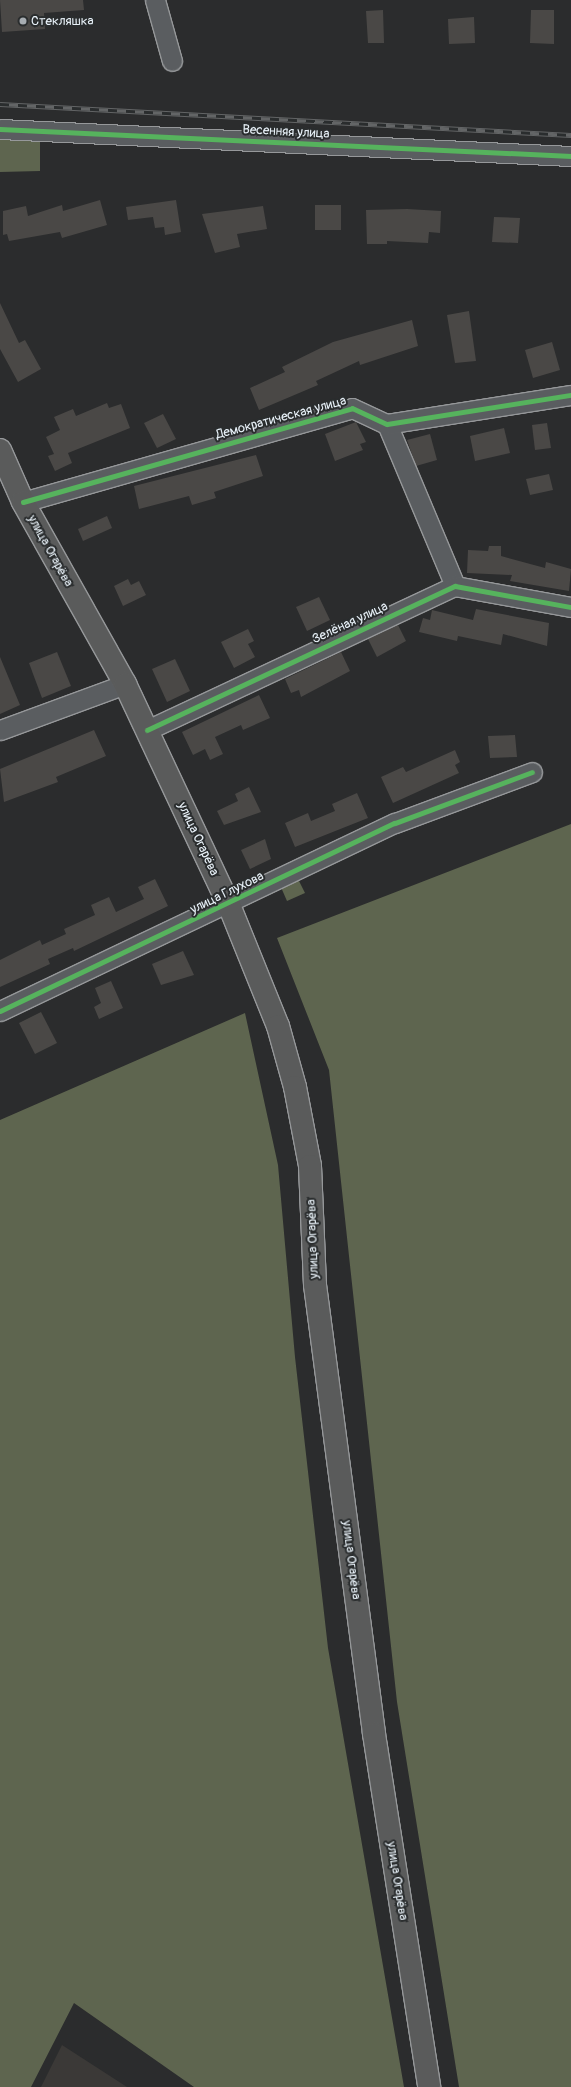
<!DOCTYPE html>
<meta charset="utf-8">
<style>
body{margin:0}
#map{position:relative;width:571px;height:2087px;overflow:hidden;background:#2b2c2d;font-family:Pangolin,sans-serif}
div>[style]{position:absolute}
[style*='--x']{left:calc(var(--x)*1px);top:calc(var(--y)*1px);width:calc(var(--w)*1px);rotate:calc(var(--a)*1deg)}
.built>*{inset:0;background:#3b3937}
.green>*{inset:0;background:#5e654f}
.building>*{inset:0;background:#4a4846}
.roads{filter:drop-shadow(1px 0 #96989a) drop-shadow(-1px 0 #96989a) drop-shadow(0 1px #96989a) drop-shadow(0 -1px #96989a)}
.minor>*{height:19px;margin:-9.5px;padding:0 9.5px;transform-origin:9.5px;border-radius:9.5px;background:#5a5d60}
.major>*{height:22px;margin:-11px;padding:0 11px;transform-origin:11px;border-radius:11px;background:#5a5b5b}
.rail>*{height:4.5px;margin-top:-2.25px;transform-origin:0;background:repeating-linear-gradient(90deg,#2a2d2e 0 9px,#636566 0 18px);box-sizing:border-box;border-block:1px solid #636566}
.cycleway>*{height:5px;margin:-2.5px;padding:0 2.5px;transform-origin:2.5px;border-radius:2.5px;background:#56b35d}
.dots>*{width:11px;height:11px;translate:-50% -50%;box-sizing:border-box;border:2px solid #2a2d2e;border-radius:50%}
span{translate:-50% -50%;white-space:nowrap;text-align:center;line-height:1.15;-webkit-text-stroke:4px #2a2d2e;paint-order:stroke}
.poi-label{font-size:13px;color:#e8f1f8}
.left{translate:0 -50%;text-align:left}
.street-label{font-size:13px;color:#e8f1f8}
</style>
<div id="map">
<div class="built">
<div style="clip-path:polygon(62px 2045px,127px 2087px,41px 2087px)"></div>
</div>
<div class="green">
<div style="clip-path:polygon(40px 134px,40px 171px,0 172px,0 135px)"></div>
<div style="clip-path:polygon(571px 824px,571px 2087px,459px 2087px,397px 1702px,329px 1070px,277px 938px)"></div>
<div style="clip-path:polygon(297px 877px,305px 893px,287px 901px,280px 885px)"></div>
<div style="clip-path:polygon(245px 1013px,278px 1165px,295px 1357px,328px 1648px,404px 2087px,194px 2087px,74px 2003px,31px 2087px,0 2087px,0 1120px)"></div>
</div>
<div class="building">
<div style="clip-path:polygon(0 0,83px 0,84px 10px,44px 13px,45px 29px,2px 32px)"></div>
<div style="clip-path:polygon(383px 10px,384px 43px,368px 43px,366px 11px)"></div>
<div style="clip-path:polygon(531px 10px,554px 10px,554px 44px,530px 43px)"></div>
<div style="clip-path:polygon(474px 17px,475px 43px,449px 44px,448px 19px)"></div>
<div style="clip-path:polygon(100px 200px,107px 225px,62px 238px,60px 232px,9px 241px,7px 234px,3px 235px,3px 211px,26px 206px,28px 216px,62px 205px,63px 211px)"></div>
<div style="clip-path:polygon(176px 200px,181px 232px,165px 235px,164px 227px,155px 228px,153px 217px,128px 220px,126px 207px)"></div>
<div style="clip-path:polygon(315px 205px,341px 205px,341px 230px,315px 230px)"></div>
<div style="clip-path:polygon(263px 206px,267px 229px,237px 234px,240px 247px,215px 253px,202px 214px)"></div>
<div style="clip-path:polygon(407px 209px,441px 211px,440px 233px,429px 232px,428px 243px,387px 241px,387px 244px,367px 244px,366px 210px)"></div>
<div style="clip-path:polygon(494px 217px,520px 218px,518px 243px,492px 242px)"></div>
<div style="clip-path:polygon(0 303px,19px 343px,25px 340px,41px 369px,18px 382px,0 349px)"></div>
<div style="clip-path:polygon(469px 311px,476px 361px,455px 363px,447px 315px)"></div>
<div style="clip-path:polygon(412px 320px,418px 346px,360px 365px,359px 361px,316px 381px,318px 385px,259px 410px,250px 388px,285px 372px,282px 367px,333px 342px)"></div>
<div style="clip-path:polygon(552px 342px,560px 370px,533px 378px,525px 350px)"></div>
<div style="clip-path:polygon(107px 403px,109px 408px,121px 404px,130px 428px,68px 453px,72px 463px,55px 471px,48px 456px,54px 454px,46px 437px,60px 430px,54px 417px,73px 409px,76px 416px)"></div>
<div style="clip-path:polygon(163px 414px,176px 439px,157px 448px,144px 423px)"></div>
<div style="clip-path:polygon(356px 422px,366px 442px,360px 444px,363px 450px,335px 461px,325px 434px)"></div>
<div style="clip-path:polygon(547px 423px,551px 448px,535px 450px,532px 425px)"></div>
<div style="clip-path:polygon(504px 428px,510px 453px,475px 461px,470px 436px)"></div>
<div style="clip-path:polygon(430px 434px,437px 460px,416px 466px,407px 440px)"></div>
<div style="clip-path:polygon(256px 455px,263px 476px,214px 492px,216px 498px,192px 505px,189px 496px,139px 509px,134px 486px)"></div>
<div style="clip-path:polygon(549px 474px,553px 490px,530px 495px,526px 479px)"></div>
<div style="clip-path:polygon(107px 516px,112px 528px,83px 541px,78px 529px)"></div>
<div style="clip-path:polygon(489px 546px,501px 546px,501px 556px,545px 568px,546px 562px,571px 569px,569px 591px,510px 581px,512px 575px,467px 573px,468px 550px,488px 551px)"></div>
<div style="clip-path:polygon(128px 579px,131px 585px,139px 581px,146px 595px,123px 606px,114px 586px)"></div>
<div style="clip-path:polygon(319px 597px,330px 620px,307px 631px,296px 607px)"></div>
<div style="clip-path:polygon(476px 609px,549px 623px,547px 646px,503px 634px,501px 645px,458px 636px,457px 641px,419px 632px,423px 618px,430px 620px,432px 610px,473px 620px)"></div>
<div style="clip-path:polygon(398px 625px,406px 641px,377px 657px,368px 639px)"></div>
<div style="clip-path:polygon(248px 629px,254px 641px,248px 644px,255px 657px,234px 668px,221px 642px)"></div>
<div style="clip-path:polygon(57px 652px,71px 686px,42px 698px,29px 663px)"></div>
<div style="clip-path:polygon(341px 652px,350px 671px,301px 697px,299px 690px,291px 693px,285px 679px)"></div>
<div style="clip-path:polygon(0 657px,20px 705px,0 714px)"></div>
<div style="clip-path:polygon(175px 659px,190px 691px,167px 702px,152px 669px)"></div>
<div style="clip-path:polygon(259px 695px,270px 718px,243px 730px,241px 725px,215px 737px,223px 754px,210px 760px,205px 749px,193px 755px,182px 732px)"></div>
<div style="clip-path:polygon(94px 730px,106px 756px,56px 777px,58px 782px,4px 802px,0 769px)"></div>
<div style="clip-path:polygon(515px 735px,517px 757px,490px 758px,488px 736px)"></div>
<div style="clip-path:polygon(455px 750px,460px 762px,455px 765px,459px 773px,393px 803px,381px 777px,403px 767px,406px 772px)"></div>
<div style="clip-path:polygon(249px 787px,261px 812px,224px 825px,217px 811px,238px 801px,235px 794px)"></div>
<div style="clip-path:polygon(357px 793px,368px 818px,295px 847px,285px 823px,308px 813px,311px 821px,335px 811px,332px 804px)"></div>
<div style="clip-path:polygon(265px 839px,271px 859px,250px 869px,241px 850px)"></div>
<div style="clip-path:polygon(155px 879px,168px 906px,74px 951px,73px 948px,48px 959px,50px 964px,0 987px,0 960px,40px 940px,42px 945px,66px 934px,64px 929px,95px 915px,91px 905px,109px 897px,116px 912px,144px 899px,138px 887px)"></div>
<div style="clip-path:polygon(183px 951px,194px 975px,161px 985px,152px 964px)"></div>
<div style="clip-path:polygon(111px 981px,123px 1008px,99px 1019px,94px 1007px,101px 1003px,95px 988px)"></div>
<div style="clip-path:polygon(41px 1012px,57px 1043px,35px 1054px,19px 1023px)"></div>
</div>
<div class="roads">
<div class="minor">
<div style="--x:155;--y:0;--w:63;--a:74.4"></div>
<div style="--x:0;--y:129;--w:572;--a:2.71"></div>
<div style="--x:387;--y:424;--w:176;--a:67.2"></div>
<div style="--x:23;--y:502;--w:342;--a:-15.9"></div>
<div style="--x:352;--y:408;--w:38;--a:25"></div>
<div style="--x:387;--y:424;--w:186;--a:-9"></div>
<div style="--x:0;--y:730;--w:133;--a:-20.2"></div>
<div style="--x:147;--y:730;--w:340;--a:-25.1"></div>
<div style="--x:455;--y:586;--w:118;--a:10.3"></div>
<div style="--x:0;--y:1011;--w:437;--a:-25.5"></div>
<div style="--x:395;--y:823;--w:146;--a:-20.4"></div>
</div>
<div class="major">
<div style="--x:0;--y:450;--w:57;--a:66.1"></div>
<div style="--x:23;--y:502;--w:209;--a:60.7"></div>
<div style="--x:125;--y:684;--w:244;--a:64.8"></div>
<div style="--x:229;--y:905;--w:131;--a:68"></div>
<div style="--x:278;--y:1026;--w:63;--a:74.4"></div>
<div style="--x:295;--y:1087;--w:80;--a:79.2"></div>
<div style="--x:310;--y:1166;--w:119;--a:87.6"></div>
<div style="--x:315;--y:1285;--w:453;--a:82.5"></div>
<div style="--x:374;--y:1734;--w:357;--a:81.1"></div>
</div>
</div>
<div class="rail">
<div style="--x:0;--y:104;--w:572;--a:3.11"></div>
</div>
<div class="cycleway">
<div style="--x:0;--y:129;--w:572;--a:2.71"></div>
<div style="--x:23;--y:502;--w:342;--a:-15.9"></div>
<div style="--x:352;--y:408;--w:38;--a:25"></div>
<div style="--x:387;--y:424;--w:186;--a:-9"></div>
<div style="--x:147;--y:730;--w:340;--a:-25.1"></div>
<div style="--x:455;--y:586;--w:118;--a:10.3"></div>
<div style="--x:0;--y:1011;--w:437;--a:-25.5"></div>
<div style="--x:395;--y:823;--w:146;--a:-20.4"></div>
</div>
<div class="dots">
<div style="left:23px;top:21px;background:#a6acb1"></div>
</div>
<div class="poi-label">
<span class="left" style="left:31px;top:21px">Стекляшка</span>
</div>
<div class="street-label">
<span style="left:286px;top:132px;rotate:3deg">Весенняя улица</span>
<span style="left:281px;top:418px;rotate:-15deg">Демократическая улица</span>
<span style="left:50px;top:551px;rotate:61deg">улица Огарёва</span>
<span style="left:350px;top:623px;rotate:-25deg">Зелёная улица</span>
<span style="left:198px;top:839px;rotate:65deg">улица Огарёва</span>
<span style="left:227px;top:893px;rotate:-26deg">улица Глухова</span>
<span style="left:313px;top:1239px;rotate:-92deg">улица Огарёва</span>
<span style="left:351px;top:1560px;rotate:83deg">улица Огарёва</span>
<span style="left:397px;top:1881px;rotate:81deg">улица Огарёва</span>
</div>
</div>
